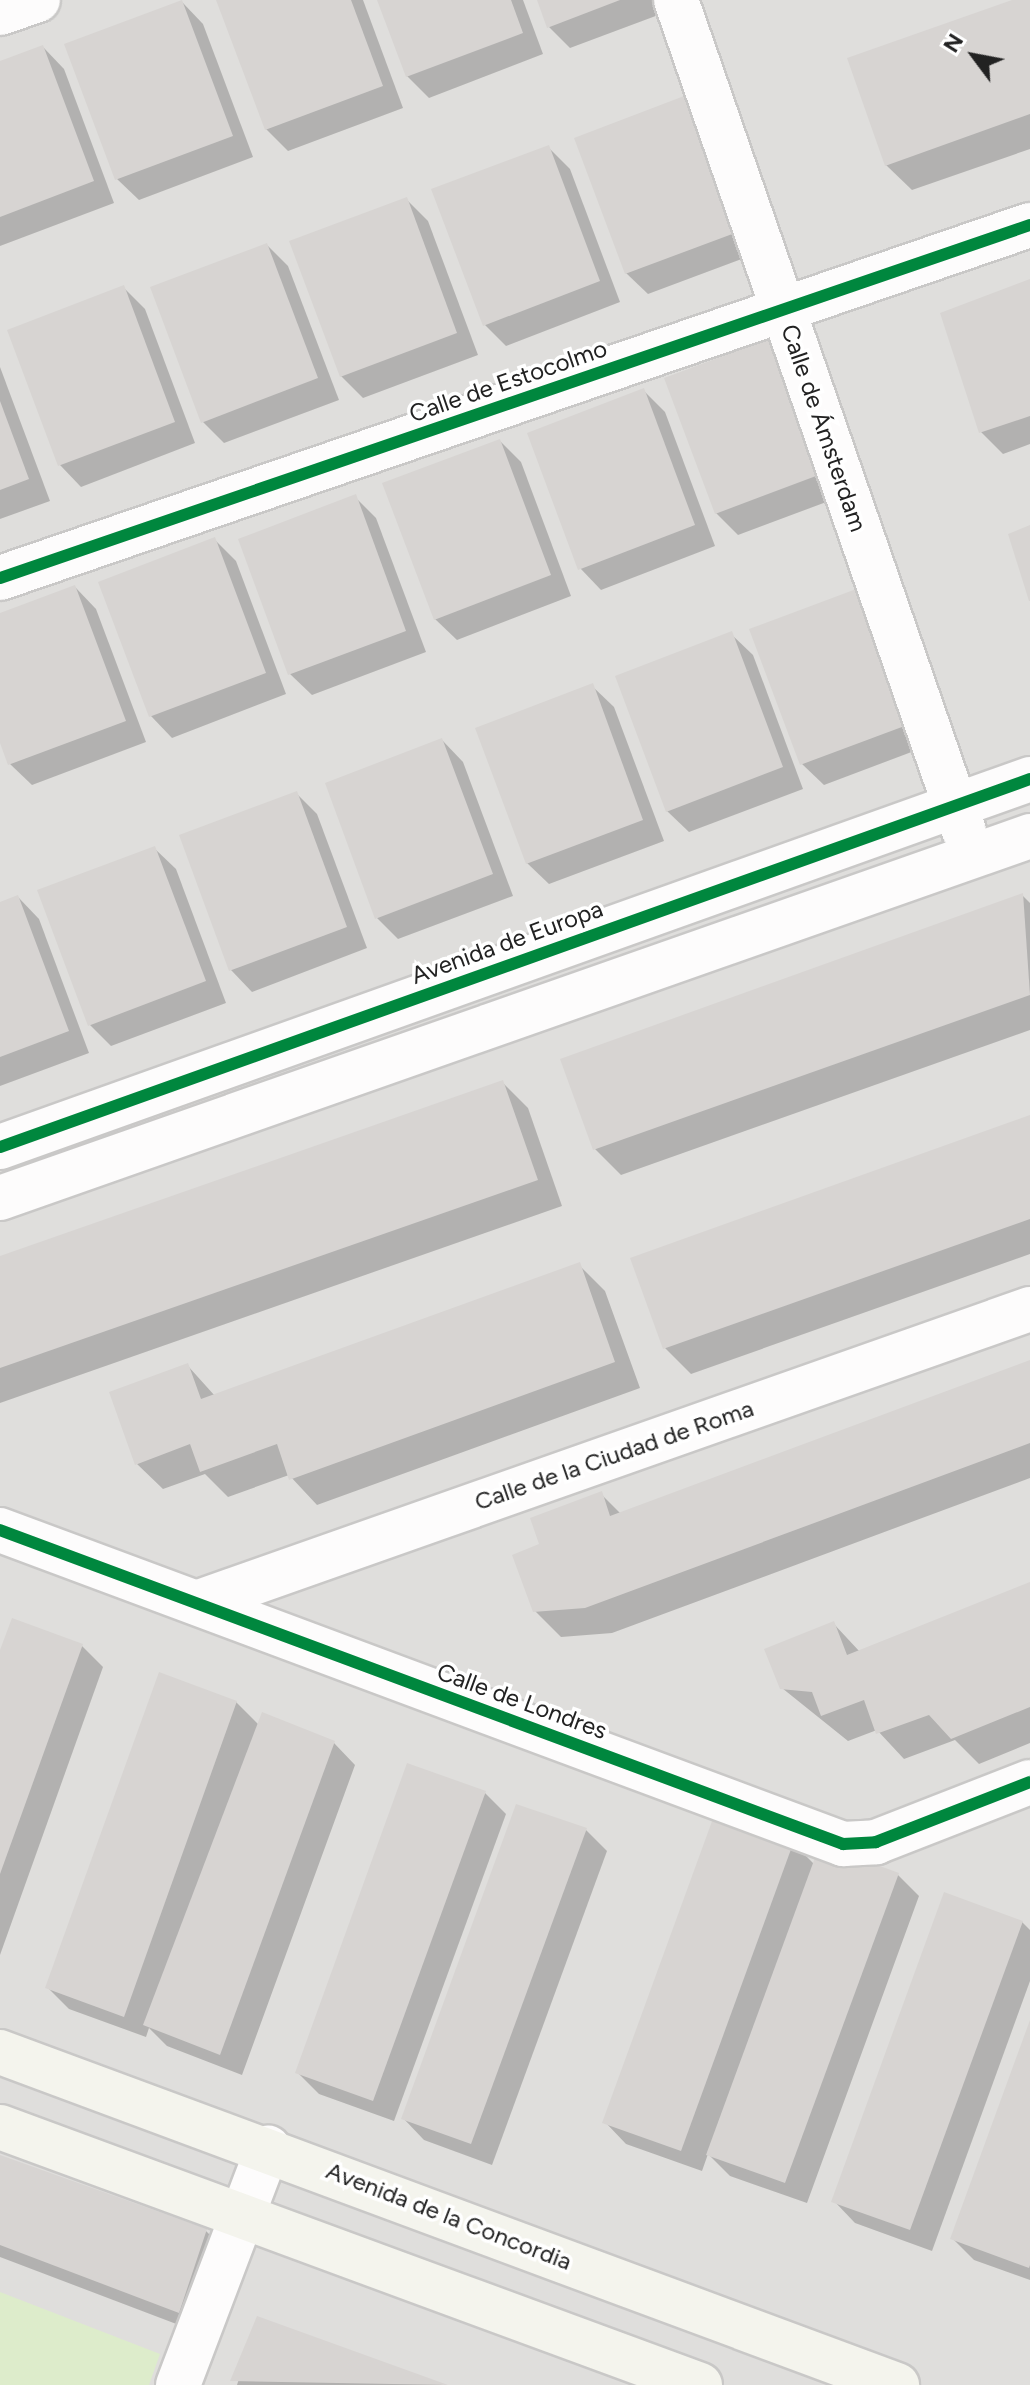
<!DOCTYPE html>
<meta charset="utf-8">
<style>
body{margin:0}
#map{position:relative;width:1030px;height:2385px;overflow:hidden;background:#f0eeeb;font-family:Figtree,sans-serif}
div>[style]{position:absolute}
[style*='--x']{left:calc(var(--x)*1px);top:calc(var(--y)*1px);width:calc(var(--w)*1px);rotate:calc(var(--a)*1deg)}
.residential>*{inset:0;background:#dfdedc}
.grass>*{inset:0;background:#ddeccb}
.shadow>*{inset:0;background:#0003}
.building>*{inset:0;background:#d7d4d2}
.roads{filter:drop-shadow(2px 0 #c9c8c7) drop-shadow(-2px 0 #c9c8c7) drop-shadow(0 2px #c9c8c7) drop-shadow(0 -2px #c9c8c7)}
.street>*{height:44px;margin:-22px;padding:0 22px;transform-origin:22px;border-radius:22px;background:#fdfcfc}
.secondary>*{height:44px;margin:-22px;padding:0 22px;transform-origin:22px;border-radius:22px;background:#f4f4ed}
.cycleway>*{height:12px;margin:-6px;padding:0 6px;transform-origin:6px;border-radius:6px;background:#00873e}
span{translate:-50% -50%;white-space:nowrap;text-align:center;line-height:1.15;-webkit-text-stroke:7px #fff;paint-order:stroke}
.street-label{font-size:24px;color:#222}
.north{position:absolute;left:934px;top:16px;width:80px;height:80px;-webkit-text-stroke:6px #fff;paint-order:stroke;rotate:302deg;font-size:22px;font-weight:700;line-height:32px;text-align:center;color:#222}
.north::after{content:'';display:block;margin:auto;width:28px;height:36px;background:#222;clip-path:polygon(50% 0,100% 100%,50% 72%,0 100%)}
</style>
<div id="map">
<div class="residential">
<div style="clip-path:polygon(0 0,1030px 0,1030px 2385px,0 2385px)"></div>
</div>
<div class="grass">
<div style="clip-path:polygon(0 2292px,160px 2354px,149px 2385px,0 2385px)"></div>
</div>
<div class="shadow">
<div style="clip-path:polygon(218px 0,363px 0,403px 108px,288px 151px,266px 129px)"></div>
<div style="clip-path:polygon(379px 0,523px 0,543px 54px,429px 98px,407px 76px)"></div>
<div style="clip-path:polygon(539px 0,683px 0,685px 5px,570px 48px,549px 27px)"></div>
<div style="clip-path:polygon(1018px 0,1030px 0,1030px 149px,912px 190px,886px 165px)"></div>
<div style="clip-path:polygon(182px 2px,203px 24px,253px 157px,139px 200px,117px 179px)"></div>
<div style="clip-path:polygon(43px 47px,64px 69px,114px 203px,0 246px,0 63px)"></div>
<div style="clip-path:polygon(691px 96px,763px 251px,648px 294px,626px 273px)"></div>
<div style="clip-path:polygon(548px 147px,570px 169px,620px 302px,506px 346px,484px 324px)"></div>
<div style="clip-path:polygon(406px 199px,428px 221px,478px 355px,363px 398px,341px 376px)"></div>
<div style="clip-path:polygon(267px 245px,288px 266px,339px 400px,224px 443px,202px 421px)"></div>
<div style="clip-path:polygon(1030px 281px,1030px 444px,1003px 454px,981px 432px)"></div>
<div style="clip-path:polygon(124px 288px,145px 309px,195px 443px,81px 487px,60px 465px)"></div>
<div style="clip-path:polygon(0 367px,50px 501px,0 519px)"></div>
<div style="clip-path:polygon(666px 379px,853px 492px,738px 535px,716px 513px)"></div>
<div style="clip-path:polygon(644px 391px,665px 412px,715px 546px,601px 590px,580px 568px)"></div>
<div style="clip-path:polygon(500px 441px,521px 462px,571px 596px,457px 640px,435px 619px)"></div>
<div style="clip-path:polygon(355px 497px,376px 518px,426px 652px,312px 695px,290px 674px)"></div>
<div style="clip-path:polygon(214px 539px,236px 561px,286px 694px,172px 738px,151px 716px)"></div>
<div style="clip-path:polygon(75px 587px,96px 609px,146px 742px,32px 785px,10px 764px,0 737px,0 615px)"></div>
<div style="clip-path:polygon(752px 630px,938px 742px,824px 785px,802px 764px)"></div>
<div style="clip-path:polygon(731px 634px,753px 655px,803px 789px,689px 832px,667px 811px)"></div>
<div style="clip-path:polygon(592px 686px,614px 707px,664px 841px,549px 884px,527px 863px)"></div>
<div style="clip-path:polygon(442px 740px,463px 762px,513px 896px,398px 939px,377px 918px)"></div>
<div style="clip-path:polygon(296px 793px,317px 814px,367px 948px,252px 992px,231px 970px)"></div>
<div style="clip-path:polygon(154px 848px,176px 869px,226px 1003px,111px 1046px,89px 1024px)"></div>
<div style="clip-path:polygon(1023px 896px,1030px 903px,1030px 1030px,621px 1175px,595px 1149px)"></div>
<div style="clip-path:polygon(18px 897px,39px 919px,89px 1053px,0 1086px,0 904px)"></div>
<div style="clip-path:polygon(502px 1082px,528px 1108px,562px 1206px,0 1403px,0 1258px)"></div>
<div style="clip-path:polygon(1030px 1118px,1030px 1254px,691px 1374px,665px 1348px,633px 1259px)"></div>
<div style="clip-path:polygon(579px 1265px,605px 1291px,640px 1388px,317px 1505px,289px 1475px,228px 1497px,205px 1474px,163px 1489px,137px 1464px,188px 1366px,215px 1396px)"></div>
<div style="clip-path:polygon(1030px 1362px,1030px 1478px,612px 1633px,561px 1637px,535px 1611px,542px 1546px,601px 1494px,621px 1514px)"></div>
<div style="clip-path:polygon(1030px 1584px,1030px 1743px,979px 1764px,955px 1740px,904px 1759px,877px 1730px,848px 1741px,782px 1688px,833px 1623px,860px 1652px)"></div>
<div style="clip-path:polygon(82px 1646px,103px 1667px,0 1955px,0 1656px)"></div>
<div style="clip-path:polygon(236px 1702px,259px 1725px,334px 1743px,355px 1765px,242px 2075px,167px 2046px,149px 2028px,146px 2037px,69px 2009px,47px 1987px)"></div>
<div style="clip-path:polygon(485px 1793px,506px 1814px,394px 2121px,319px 2094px,297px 2072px)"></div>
<div style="clip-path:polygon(586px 1830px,607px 1851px,492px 2165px,424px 2140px,403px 2118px)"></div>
<div style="clip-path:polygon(793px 1843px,815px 1865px,898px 1875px,919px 1896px,807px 2203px,730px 2176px,708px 2154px,702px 2171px,626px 2144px,605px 2122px)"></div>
<div style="clip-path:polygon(1022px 1922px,1030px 1930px,1030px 1981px,932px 2251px,855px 2223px,834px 2201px)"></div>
<div style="clip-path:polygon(1030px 2025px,1030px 2280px,974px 2260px,953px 2239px)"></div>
<div style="clip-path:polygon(0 2158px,206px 2231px,227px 2252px,200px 2333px,0 2257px)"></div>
<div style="clip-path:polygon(258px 2319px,443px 2385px,237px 2385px)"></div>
</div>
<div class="building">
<div style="clip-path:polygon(182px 0,233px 136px,115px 180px,64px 44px)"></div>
<div style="clip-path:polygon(216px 0,351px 0,383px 86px,265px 130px)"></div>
<div style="clip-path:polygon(377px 0,511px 0,523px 33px,406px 77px)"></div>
<div style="clip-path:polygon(537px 0,620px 0,547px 28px)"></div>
<div style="clip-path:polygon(1012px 0,1030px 0,1030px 114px,885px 166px,847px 58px)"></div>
<div style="clip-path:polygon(43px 45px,94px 181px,0 217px,0 61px)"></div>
<div style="clip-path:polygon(692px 93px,743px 230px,625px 274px,574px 138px)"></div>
<div style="clip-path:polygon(549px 145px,600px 281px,483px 326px,431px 189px)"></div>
<div style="clip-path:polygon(407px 197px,457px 333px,340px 377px,289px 241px)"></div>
<div style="clip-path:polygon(267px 243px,318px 378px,201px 423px,150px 287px)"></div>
<div style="clip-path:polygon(1030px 279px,1030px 416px,979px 433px,940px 313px)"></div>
<div style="clip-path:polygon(124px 285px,175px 422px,58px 466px,7px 330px)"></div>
<div style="clip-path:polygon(782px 334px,832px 470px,715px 514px,664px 378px)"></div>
<div style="clip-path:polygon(644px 388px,695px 525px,578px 570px,527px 433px)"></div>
<div style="clip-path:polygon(0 401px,29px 479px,0 490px)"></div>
<div style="clip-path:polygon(500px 439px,551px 575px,434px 620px,382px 483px)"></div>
<div style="clip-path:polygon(356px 494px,406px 631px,288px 675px,238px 539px)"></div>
<div style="clip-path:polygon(1030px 525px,1030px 601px,1029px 601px,1008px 534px)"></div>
<div style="clip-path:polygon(215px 537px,266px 673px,149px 717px,98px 582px)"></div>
<div style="clip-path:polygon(75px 585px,126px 721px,8px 765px,0 743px,0 613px)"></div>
<div style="clip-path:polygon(867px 585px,918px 721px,800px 765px,749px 629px)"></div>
<div style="clip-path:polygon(732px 631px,783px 767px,666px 812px,615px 676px)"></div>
<div style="clip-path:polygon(593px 683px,643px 820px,526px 864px,475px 728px)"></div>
<div style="clip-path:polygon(442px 738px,493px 874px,375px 919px,325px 783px)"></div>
<div style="clip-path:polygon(297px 791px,347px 927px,229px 971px,179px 835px)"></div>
<div style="clip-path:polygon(155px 846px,206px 981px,88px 1026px,37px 890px)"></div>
<div style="clip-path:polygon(1023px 893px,1030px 995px,593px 1150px,560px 1059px)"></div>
<div style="clip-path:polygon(18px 895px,69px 1031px,0 1057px,0 902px)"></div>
<div style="clip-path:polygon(503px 1080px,538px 1180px,0 1368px,0 1256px)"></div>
<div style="clip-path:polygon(1030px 1115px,1030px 1219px,663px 1349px,630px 1258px)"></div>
<div style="clip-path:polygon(580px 1262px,615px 1362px,289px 1480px,277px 1444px,200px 1472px,190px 1444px,135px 1465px,109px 1392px,188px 1363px,201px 1399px)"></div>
<div style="clip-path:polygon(1030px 1360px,1030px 1443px,585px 1608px,533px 1612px,512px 1555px,539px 1544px,530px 1518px,602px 1491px,610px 1516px)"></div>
<div style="clip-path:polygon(1030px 1582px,1030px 1707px,951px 1739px,929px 1715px,876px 1734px,864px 1700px,821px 1716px,812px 1692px,780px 1689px,764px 1649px,834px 1621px,847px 1655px)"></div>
<div style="clip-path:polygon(12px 1618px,83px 1644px,0 1874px,0 1650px)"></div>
<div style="clip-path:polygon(159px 1672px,237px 1701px,124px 2017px,45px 1988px)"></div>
<div style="clip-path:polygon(262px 1712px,335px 1741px,220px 2055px,143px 2025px)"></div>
<div style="clip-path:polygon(407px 1763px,486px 1791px,373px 2101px,295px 2073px)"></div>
<div style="clip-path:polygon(516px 1804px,587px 1828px,471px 2144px,401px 2119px)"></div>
<div style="clip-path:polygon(715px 1813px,794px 1841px,681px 2151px,602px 2123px)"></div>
<div style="clip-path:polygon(820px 1844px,899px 1873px,785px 2183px,706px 2155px)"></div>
<div style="clip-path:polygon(944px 1892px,1023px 1921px,910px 2230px,831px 2202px)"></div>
<div style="clip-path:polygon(1030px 2020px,1030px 2265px,1029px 2268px,950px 2239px)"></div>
<div style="clip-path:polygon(0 2155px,207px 2229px,179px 2313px,0 2245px)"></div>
<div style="clip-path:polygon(257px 2316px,448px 2385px,230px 2381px)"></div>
</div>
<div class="roads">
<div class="street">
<div style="--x:676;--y:0;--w:879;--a:70.89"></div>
<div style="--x:0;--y:13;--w:40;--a:-18.9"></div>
<div style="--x:0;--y:578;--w:1089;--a:-18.92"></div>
<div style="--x:0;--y:1147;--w:1094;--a:-19.66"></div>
<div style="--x:0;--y:1198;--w:1092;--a:-19.36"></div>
<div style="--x:0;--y:1530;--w:900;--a:20.43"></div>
<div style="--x:843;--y:1844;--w:33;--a:-3"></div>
<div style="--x:876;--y:1842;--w:165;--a:-21.3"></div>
<div style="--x:199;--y:1602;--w:881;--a:-19.42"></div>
<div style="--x:178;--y:2385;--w:254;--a:-69.2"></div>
</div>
<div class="secondary">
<div style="--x:0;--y:2052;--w:957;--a:20.37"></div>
<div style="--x:0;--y:2127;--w:746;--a:20.23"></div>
</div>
</div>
<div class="cycleway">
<div style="--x:0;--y:578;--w:1089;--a:-18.92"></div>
<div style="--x:0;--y:1147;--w:1094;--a:-19.66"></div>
<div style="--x:0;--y:1530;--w:900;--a:20.43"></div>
<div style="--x:843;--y:1844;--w:33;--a:-3"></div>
<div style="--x:876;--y:1842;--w:165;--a:-21.3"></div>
</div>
<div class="street-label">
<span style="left:508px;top:381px;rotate:-19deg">Calle de Estocolmo</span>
<span style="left:824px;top:428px;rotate:71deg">Calle de Ámsterdam</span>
<span style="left:507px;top:942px;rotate:-20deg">Avenida de Europa</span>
<span style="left:614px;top:1455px;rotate:-19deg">Calle de la Ciudad de Roma</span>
<span style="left:522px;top:1701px;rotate:20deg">Calle de Londres</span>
<span style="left:449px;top:2216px;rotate:21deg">Avenida de la Concordia</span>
</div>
<div class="north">N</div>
</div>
